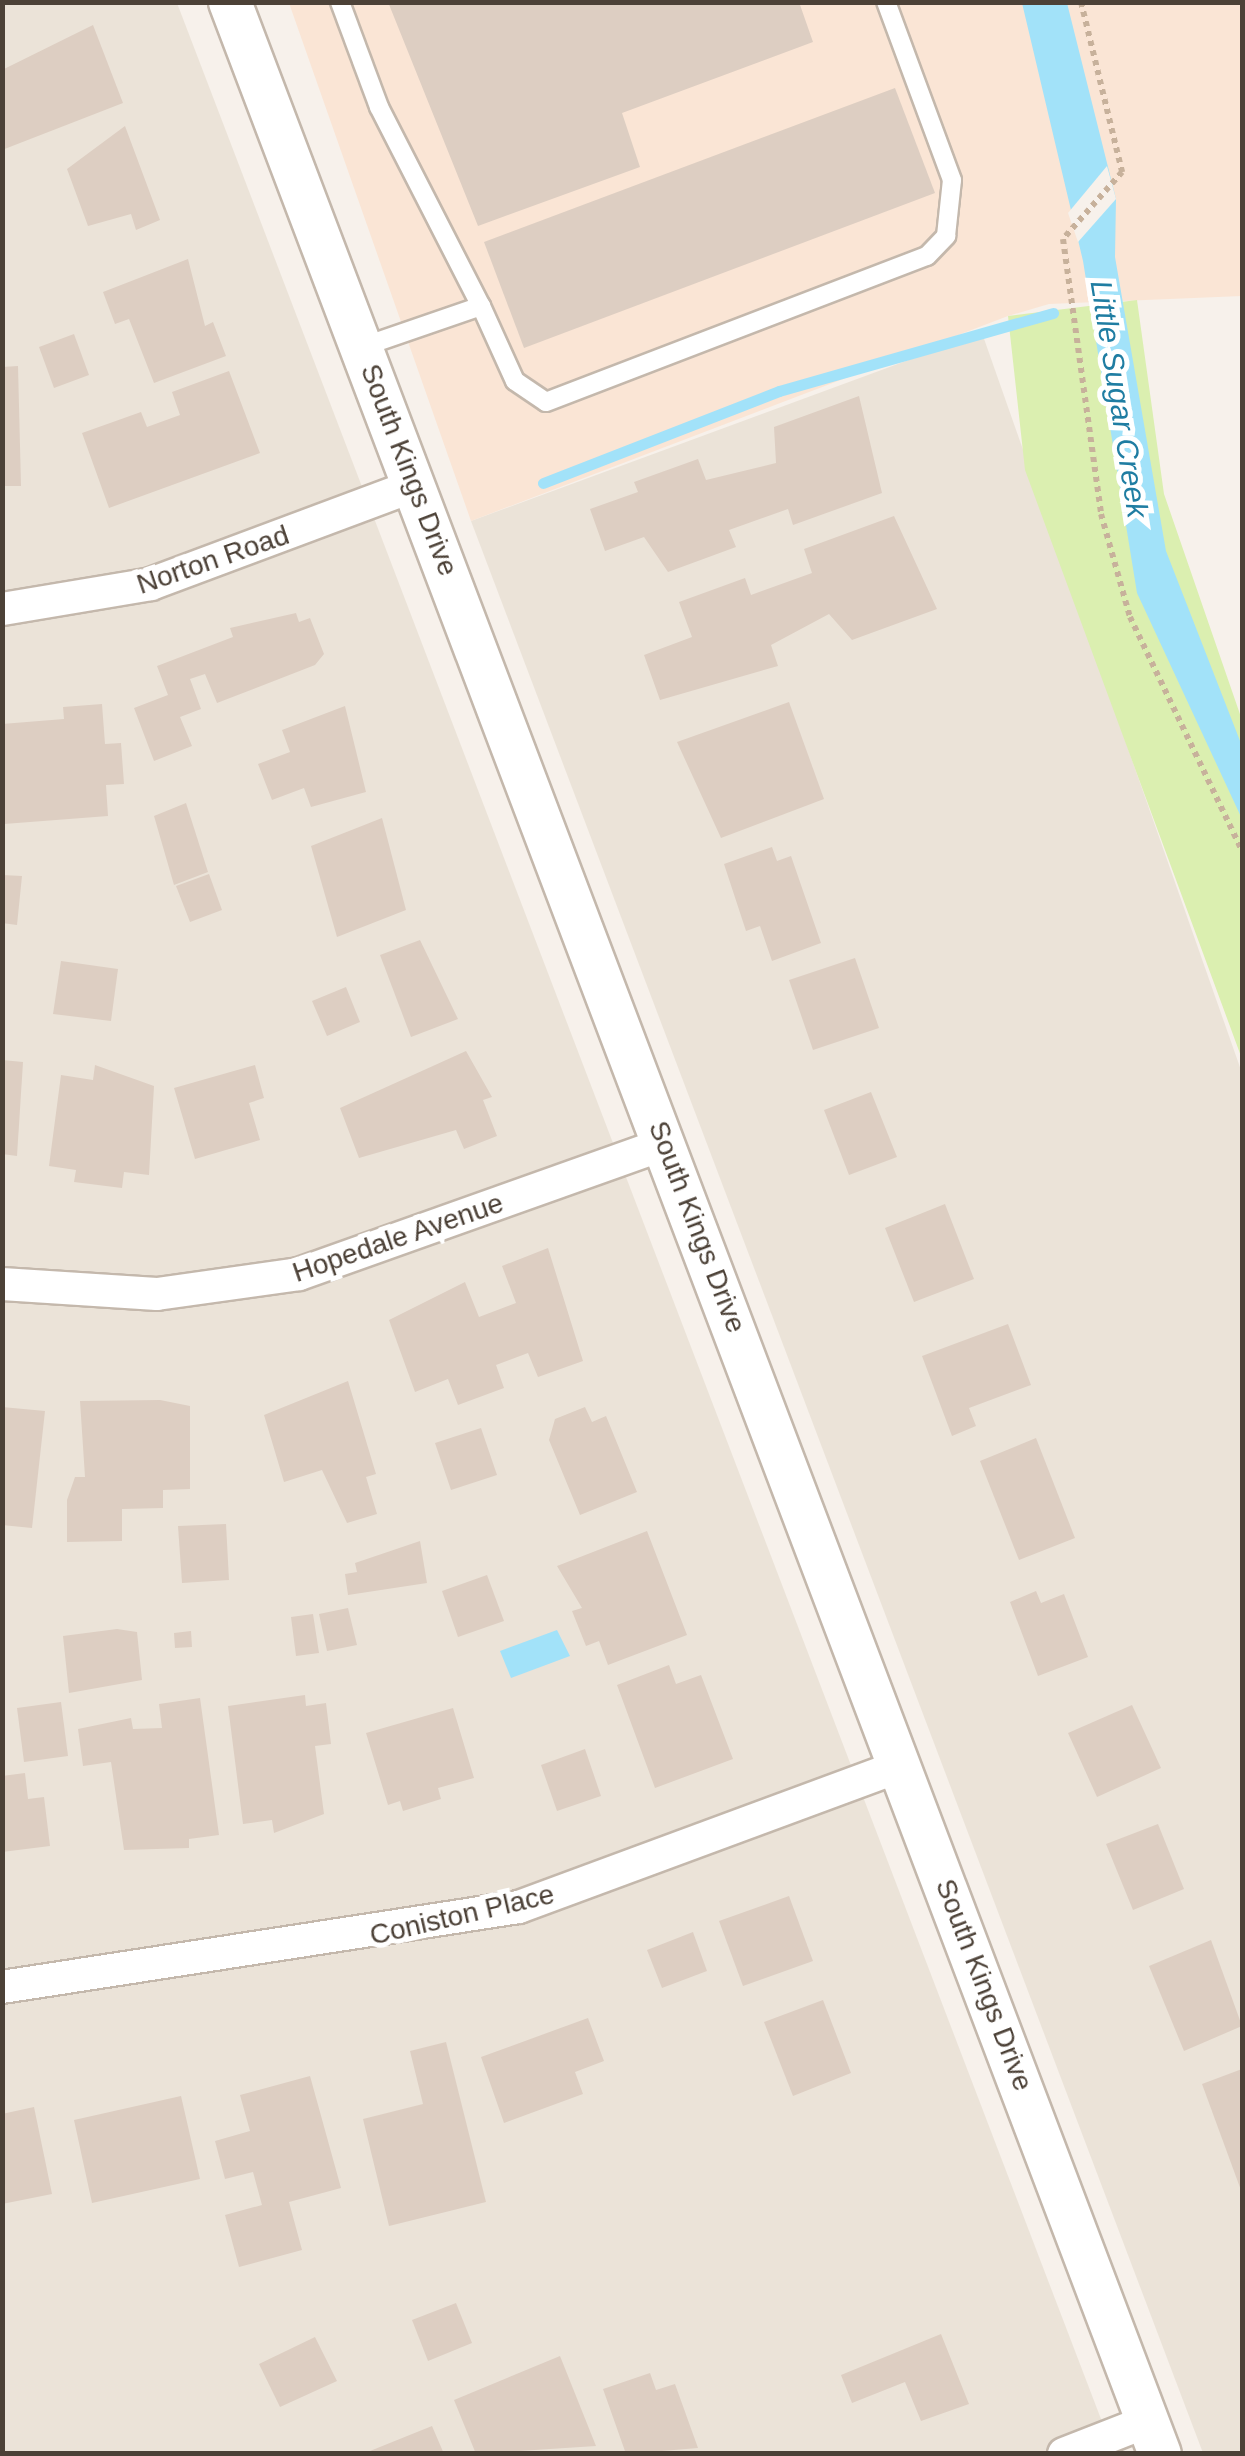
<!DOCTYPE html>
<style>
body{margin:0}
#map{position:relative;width:1245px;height:2456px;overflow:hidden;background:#f7f1eb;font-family:Helvetica,sans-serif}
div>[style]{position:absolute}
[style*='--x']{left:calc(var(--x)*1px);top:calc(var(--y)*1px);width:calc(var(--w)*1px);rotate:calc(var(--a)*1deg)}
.residential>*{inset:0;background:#ebe3d8}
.commercial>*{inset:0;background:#fae5d5}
.green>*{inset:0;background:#dbefb0}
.water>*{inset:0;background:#a2e2f9}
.pier>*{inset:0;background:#f7f1eb}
.stream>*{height:11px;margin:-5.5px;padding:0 5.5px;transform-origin:5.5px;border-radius:5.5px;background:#a2e2f9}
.building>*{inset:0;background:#ddcec2}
.path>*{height:6px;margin-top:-3px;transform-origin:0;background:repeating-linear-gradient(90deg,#c7b19b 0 5px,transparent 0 10px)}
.roads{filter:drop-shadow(2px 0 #c4b8ac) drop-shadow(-2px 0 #c4b8ac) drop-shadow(0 2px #c4b8ac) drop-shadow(0 -2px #c4b8ac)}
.service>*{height:18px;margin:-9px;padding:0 9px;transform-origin:9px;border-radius:9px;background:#fff}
.minor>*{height:32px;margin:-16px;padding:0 16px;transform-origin:16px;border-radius:16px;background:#fff}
.tertiary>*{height:42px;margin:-21px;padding:0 21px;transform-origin:21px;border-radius:21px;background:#fff}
span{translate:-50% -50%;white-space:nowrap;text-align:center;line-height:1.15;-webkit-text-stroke:10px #fff;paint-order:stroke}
.street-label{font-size:28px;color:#4c4137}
.water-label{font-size:30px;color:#1f7da2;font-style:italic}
.frame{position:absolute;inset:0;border:5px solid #4c4137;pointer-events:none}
</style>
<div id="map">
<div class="residential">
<div style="clip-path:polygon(3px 3px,177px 3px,1114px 2453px,3px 2454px)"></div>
<div style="clip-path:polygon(982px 333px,1242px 1073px,1242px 2453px,1203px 2453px,471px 521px)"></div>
</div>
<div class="commercial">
<div style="clip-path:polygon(289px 3px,1242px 3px,1242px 296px,1049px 304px,1008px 316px,471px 521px)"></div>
</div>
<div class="green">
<div style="clip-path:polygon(1137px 300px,1164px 494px,1242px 720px,1242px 1059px,1025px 470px,1008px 316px)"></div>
</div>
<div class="water">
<div style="clip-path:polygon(1022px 3px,1067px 3px,1116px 199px,1115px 257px,1166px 551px,1242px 746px,1242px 819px,1137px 593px,1083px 261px)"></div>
<div style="clip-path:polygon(557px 1630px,570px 1656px,511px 1678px,500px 1651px)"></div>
</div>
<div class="pier">
<div style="clip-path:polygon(1107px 166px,1116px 199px,1078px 242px,1068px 213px)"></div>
</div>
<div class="stream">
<div style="--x:543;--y:483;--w:253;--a:-21.3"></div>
<div style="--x:779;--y:391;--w:285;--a:-15.9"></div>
</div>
<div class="building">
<div style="clip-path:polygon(388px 2px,799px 2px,813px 42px,622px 113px,640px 167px,478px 226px)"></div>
<div style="clip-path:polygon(93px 25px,123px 103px,2px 150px,2px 70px)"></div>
<div style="clip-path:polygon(895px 88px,935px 193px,524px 348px,484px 242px)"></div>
<div style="clip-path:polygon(125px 126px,160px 220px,136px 230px,131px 214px,88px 226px,67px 169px)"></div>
<div style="clip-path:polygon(188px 259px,205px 326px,213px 322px,226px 356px,154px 383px,129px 319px,115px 324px,103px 292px)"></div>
<div style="clip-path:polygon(74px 334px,89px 375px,54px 388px,39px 347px)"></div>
<div style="clip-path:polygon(18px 366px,21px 486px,2px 486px,2px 367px)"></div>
<div style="clip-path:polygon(229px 371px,260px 453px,109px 508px,82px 433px,141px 412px,147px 427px,180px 415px,172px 392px)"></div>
<div style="clip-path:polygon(859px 396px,882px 493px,793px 525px,788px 509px,729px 530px,736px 547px,668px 572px,644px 537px,605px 551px,590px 509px,638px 492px,634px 482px,698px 459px,706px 480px,776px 463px,774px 427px)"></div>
<div style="clip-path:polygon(894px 516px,937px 609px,852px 640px,829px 614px,771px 645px,778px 666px,660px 700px,644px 655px,692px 637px,679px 602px,745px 578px,751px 595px,812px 573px,804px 549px)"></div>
<div style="clip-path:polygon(296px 613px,299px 622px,310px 618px,324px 654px,315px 665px,217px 703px,205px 674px,190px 679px,201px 709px,180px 717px,192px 746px,154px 761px,134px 708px,168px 695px,157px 666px,233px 637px,230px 628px)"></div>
<div style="clip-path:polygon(789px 702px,824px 799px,721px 838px,677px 742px)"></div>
<div style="clip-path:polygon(102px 704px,105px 744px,121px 743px,124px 784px,106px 785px,108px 816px,4px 824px,2px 724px,64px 719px,63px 707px)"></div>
<div style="clip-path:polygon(345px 706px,366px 792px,311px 807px,304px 788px,272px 800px,258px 764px,290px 752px,282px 730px)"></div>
<div style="clip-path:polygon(186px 803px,208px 872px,174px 885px,154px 816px)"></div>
<div style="clip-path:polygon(382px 818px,406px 910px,337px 937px,311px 846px)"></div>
<div style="clip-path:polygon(772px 847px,777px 861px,791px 856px,821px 943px,772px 961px,760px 926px,746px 931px,724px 864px)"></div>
<div style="clip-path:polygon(209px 874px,222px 910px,190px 922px,176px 886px)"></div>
<div style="clip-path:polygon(2px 875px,22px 876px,17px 925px,2px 923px)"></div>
<div style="clip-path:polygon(420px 940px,458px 1019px,411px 1037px,380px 955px)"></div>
<div style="clip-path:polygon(855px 958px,879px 1028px,813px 1050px,789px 980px)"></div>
<div style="clip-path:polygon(61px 961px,118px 969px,111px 1021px,53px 1014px)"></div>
<div style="clip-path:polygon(346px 987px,360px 1022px,327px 1036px,312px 1001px)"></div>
<div style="clip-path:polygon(466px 1051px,492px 1097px,483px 1100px,497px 1136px,464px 1149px,456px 1130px,359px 1158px,340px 1108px)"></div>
<div style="clip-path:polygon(2px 1060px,23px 1062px,17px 1156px,2px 1154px)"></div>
<div style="clip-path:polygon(95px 1065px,154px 1086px,149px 1175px,124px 1172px,122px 1188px,74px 1182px,76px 1170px,49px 1166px,61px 1075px,93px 1080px)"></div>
<div style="clip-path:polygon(255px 1065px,264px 1098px,249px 1103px,260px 1140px,195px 1159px,174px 1088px)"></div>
<div style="clip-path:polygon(871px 1092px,897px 1157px,849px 1175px,824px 1110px)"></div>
<div style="clip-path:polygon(945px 1204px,974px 1279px,914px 1302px,885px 1228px)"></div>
<div style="clip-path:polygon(548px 1248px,583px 1361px,538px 1377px,528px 1353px,496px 1365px,504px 1388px,458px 1405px,448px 1379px,415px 1392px,389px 1320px,465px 1282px,479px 1317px,516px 1303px,502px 1266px)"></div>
<div style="clip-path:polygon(1008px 1324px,1031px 1385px,969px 1408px,976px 1426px,952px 1436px,922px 1356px)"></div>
<div style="clip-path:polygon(348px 1381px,376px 1474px,366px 1477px,377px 1514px,347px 1523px,322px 1470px,284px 1482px,264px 1415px)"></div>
<div style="clip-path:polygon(160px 1400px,190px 1406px,190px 1489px,163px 1490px,163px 1508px,122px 1509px,122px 1541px,67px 1542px,67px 1500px,75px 1477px,85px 1477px,80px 1401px)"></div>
<div style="clip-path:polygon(2px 1407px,45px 1411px,32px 1528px,2px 1525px)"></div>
<div style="clip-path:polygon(585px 1407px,592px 1422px,606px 1416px,637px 1492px,580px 1515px,549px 1440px,555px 1419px)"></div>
<div style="clip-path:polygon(481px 1428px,497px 1475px,451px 1490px,435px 1443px)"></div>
<div style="clip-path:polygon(1036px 1438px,1075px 1538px,1019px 1560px,980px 1461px)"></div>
<div style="clip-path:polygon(226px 1524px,229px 1580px,182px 1583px,178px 1526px)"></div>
<div style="clip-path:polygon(647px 1531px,687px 1635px,608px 1665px,599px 1641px,586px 1646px,572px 1611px,582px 1608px,557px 1566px)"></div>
<div style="clip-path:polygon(420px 1541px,427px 1583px,348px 1595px,345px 1574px,357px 1572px,355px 1563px)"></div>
<div style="clip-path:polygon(487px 1575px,504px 1621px,458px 1637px,442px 1591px)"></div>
<div style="clip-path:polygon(1036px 1591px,1041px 1603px,1064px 1594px,1088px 1657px,1038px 1676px,1010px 1602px)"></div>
<div style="clip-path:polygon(348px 1608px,357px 1645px,327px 1651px,319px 1614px)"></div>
<div style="clip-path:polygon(313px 1614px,319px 1653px,296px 1656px,291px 1617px)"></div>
<div style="clip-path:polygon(117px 1629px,137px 1632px,142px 1680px,69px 1693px,63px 1636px)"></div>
<div style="clip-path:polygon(191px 1631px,192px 1647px,175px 1648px,174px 1633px)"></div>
<div style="clip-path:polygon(669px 1665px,676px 1684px,701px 1675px,733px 1759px,655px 1788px,617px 1685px)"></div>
<div style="clip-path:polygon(305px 1695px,306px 1706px,326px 1703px,331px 1744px,315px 1746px,324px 1814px,274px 1833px,272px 1820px,243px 1824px,228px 1706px)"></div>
<div style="clip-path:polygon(200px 1698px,219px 1835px,189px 1839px,189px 1848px,124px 1850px,111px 1762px,83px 1766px,78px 1729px,131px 1718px,133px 1729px,162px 1728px,159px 1704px)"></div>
<div style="clip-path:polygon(61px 1702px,68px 1756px,24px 1762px,17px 1708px)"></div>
<div style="clip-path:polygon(1132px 1705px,1161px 1768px,1097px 1797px,1068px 1733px)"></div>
<div style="clip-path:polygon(453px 1708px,474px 1778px,438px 1788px,441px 1799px,403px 1811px,400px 1801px,388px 1805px,366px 1733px)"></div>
<div style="clip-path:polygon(585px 1749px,601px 1796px,557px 1811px,541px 1765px)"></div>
<div style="clip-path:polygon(25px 1773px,28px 1799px,44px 1797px,50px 1846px,2px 1852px,2px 1776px)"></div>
<div style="clip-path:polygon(1158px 1824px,1184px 1889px,1133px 1910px,1106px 1844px)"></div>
<div style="clip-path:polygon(789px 1896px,813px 1961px,743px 1986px,719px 1921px)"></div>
<div style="clip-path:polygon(693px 1932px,707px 1971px,662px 1988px,647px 1950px)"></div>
<div style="clip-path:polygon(1211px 1940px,1242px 2026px,1184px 2051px,1149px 1966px)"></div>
<div style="clip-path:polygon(823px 2000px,851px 2073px,793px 2096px,764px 2022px)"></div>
<div style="clip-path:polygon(588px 2018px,604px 2061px,575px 2072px,583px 2094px,504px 2123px,481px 2057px)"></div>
<div style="clip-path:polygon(446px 2042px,486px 2202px,389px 2226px,363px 2119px,423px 2104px,410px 2051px)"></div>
<div style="clip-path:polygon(1242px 2069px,1242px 2193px,1202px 2084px)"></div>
<div style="clip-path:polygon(310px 2076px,341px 2188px,289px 2202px,302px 2250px,239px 2267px,225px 2215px,262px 2205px,253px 2172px,225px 2179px,215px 2141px,250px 2131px,240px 2095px)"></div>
<div style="clip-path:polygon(181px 2096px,200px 2179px,92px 2203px,74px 2120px)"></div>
<div style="clip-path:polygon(34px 2107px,52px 2194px,2px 2204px,2px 2114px)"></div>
<div style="clip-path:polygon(456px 2303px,472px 2343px,428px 2361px,412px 2320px)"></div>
<div style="clip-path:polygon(941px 2334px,969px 2404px,921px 2421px,905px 2382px,852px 2403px,841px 2375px)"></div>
<div style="clip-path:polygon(315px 2337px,337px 2381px,280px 2407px,259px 2364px)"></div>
<div style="clip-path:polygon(560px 2356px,596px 2446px,476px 2454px,454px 2400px)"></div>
<div style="clip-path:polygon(650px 2373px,656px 2390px,675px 2384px,698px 2448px,626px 2454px,603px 2389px)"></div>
<div style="clip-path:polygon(432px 2426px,444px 2454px,365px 2454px,365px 2453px)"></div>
</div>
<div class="path">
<div style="--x:1081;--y:2;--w:175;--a:76.4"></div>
<div style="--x:1122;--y:172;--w:89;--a:131.4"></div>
<div style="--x:1063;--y:239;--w:278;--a:82.1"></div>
<div style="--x:1101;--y:514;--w:107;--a:74.3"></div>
<div style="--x:1130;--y:617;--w:259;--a:64.4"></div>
</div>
<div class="roads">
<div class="service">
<div style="--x:340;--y:2;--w:112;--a:69.6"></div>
<div style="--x:379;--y:107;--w:224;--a:62.9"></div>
<div style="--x:362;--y:347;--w:126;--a:-19"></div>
<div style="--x:481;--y:306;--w:82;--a:65.6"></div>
<div style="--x:515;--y:381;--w:37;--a:34"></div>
<div style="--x:546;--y:402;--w:408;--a:-21"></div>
<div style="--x:927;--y:256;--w:28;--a:-46"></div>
<div style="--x:946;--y:236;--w:56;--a:-83.9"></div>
<div style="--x:952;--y:180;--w:190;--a:-110.3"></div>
</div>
<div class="minor">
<div style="--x:2;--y:609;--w:151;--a:-9.5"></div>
<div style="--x:151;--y:584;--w:283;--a:-20.5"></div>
<div style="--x:2;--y:1284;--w:155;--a:3.7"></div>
<div style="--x:157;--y:1294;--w:143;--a:-8"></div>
<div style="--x:299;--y:1274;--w:390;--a:-19.6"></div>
<div style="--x:2;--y:1987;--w:523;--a:-8.8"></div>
<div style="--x:519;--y:1907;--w:407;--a:-20.3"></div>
<div style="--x:1064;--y:2454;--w:90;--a:-21.4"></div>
</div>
<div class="tertiary">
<div style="--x:230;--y:2;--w:2622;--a:69.23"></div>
</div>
</div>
<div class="street-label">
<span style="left:409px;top:470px;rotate:69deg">South Kings Drive</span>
<span style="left:213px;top:560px;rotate:-19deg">Norton Road</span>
<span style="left:697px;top:1227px;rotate:69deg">South Kings Drive</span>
<span style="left:398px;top:1238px;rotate:-19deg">Hopedale Avenue</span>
<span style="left:462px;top:1915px;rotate:-13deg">Coniston Place</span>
<span style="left:984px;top:1985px;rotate:69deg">South Kings Drive</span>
</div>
<div class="water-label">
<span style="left:1119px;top:399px;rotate:81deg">Little Sugar Creek</span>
</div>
<div class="frame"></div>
</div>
